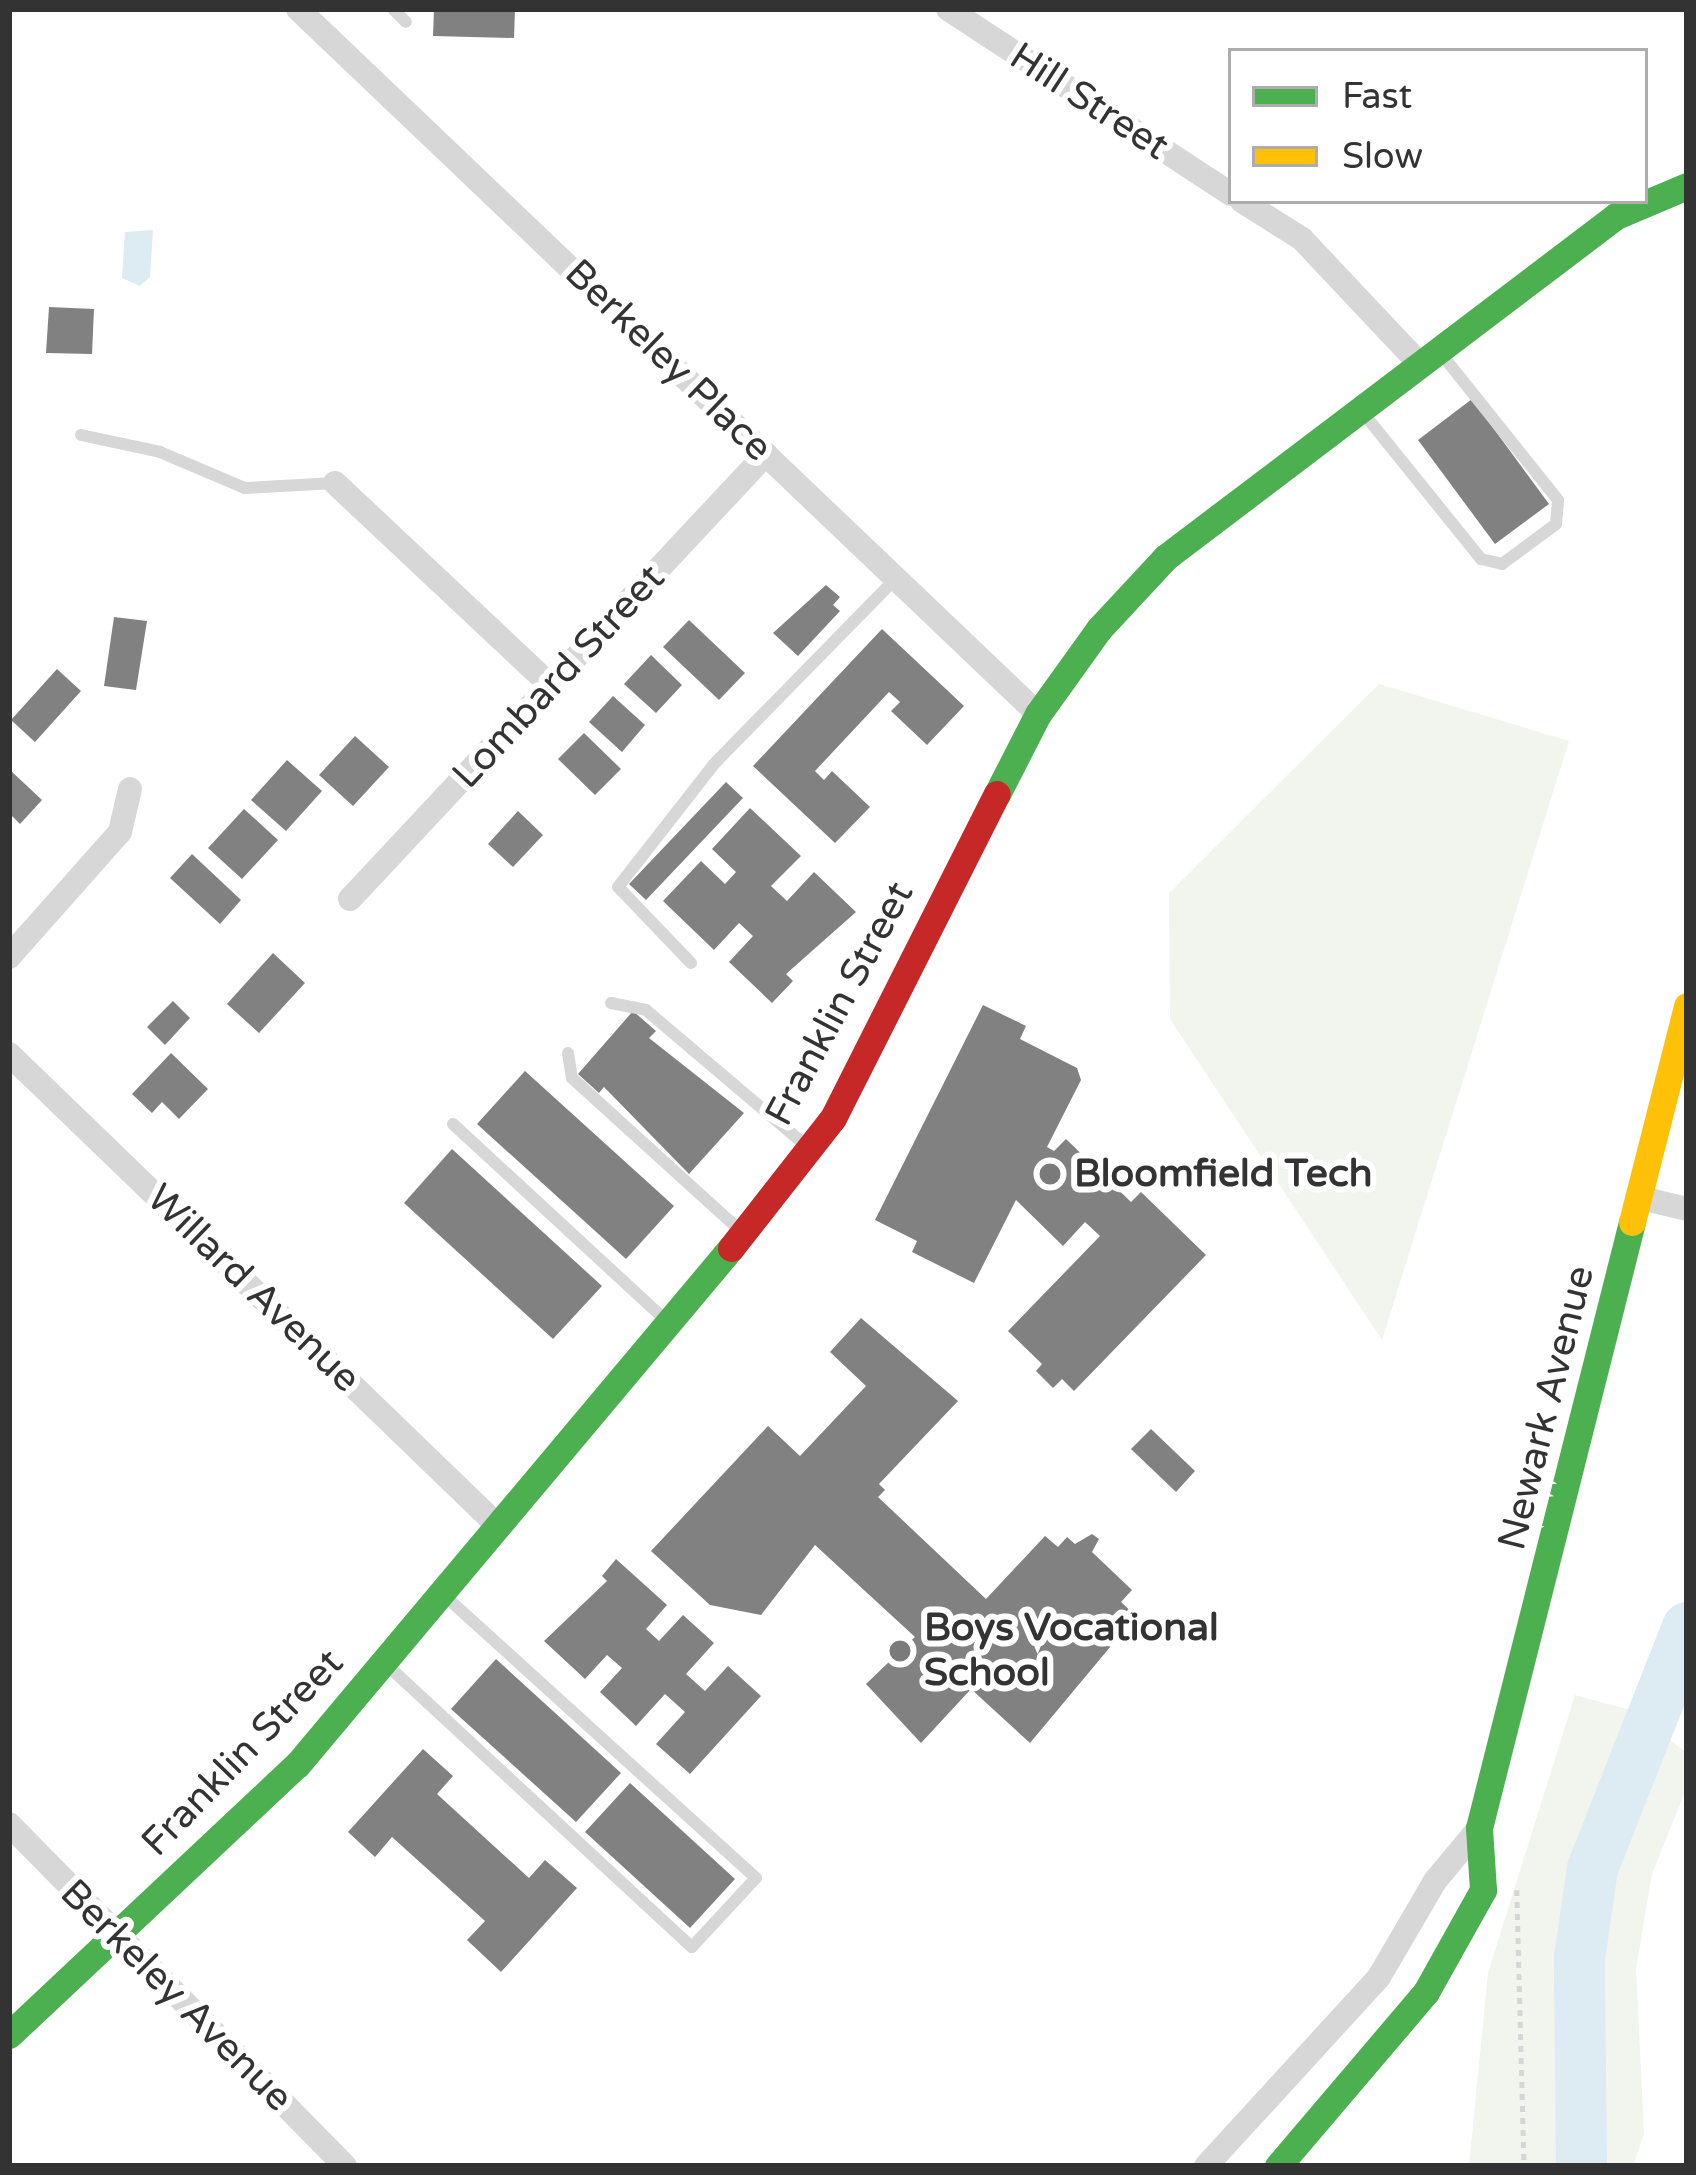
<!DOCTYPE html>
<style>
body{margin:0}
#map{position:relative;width:1696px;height:2175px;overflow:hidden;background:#fff;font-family:"Varela Round",sans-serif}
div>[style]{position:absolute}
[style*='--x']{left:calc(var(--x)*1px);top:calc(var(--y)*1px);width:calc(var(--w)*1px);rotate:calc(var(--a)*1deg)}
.green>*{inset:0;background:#f1f5ed}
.water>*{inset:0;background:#ddebf3}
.river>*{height:51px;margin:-25.5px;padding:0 25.5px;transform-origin:25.5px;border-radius:25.5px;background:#ddebf3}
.building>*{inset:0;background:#818181}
.path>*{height:4.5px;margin-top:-2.25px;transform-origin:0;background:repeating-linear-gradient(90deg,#d6d6d6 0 6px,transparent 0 12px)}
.lane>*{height:12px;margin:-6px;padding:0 6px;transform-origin:6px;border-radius:6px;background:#d7d7d7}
.street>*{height:24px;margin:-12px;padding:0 12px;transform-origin:12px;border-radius:12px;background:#d7d7d7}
.fast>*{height:27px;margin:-13.5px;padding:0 13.5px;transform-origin:13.5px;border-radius:13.5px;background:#4caf50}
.slow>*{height:27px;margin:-13.5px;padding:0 13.5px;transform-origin:13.5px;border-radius:13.5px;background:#ffc107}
.jam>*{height:27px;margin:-13.5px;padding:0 13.5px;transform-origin:13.5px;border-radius:13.5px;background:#c62828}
.dots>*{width:33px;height:33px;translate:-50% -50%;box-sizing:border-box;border:6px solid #fff;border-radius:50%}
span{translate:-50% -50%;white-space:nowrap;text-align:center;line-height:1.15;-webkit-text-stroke:12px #fff;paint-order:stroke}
.street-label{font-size:39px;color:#333}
.poi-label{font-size:39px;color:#333;font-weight:700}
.left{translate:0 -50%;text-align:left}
.frame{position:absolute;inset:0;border:12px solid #333;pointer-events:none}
.legend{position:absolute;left:1228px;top:48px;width:420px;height:156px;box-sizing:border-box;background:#fff;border:3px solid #adadad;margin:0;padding:15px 21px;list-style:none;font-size:36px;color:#333}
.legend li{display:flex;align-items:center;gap:24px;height:60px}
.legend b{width:60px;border:3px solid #adadad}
</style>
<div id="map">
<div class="green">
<div style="clip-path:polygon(1379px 684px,1569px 741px,1382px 1340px,1170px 1019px,1169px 893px)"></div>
<div style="clip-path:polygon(1575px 1695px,1630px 1710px,1687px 1753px,1687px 1787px,1652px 1874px,1636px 1969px,1644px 2133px,1633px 2166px,1469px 2166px,1488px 1973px)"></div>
</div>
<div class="water">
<div style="clip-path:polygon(153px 230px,150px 277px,140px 286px,122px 278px,125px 232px)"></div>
</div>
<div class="river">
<div style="--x:1581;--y:2166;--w:208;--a:-90.6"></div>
<div style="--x:1579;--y:1958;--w:91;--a:-81.8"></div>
<div style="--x:1592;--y:1868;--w:259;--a:-68.5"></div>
</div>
<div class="building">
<div style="clip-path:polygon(434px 9px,515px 9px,514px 38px,433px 36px)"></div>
<div style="clip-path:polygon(49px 307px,94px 309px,92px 354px,46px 353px)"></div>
<div style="clip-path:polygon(1472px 399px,1549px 504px,1495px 544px,1418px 440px)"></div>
<div style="clip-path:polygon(826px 585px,840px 597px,833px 605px,840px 611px,798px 656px,773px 633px)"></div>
<div style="clip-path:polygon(114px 617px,147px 621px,136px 690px,104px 686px)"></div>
<div style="clip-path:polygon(689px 620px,745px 673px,719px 700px,663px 647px)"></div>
<div style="clip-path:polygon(882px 629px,964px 706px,927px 745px,891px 711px,900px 702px,889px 692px,815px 771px,824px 780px,832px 771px,870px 807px,835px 843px,753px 766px)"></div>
<div style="clip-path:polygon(651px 655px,682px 685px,656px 713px,624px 684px)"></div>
<div style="clip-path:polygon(57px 669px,81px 691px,35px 742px,11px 720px)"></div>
<div style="clip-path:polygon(613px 696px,645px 725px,622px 752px,589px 722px)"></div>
<div style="clip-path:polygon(584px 733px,621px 769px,595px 795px,558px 759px)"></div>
<div style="clip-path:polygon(355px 736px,389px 767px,353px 806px,319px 775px)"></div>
<div style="clip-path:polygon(287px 760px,322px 791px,286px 831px,251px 800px)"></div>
<div style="clip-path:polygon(9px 769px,42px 800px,20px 824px,9px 813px)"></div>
<div style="clip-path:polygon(726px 782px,743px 798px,646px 900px,629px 884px)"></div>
<div style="clip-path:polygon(750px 808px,801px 856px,771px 886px,787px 901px,814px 872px,856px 912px,786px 974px,793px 981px,772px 1003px,729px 962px,753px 936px,739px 923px,714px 950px,663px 901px,701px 861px,725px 884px,736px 872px,712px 849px)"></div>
<div style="clip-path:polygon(244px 809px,278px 840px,242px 879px,208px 848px)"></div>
<div style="clip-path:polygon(518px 811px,543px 835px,513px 867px,488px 844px)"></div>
<div style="clip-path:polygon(192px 854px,241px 900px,220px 924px,170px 878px)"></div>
<div style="clip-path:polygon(273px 953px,305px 983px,259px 1033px,227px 1004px)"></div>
<div style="clip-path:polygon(173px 1001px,190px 1018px,165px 1045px,147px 1027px)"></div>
<div style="clip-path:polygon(983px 1005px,1026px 1026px,1020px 1039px,1077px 1068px,1081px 1080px,1047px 1147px,1054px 1151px,1066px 1139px,1131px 1202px,1141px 1192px,1206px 1255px,1074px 1391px,1062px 1379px,1053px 1388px,1036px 1371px,1042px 1364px,1008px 1331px,1100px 1236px,1085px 1222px,1063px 1246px,1016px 1200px,974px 1283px,912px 1252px,917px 1241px,875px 1220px)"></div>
<div style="clip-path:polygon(633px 1011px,656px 1031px,649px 1038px,744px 1113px,689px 1174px,604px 1087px,599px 1093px,578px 1074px)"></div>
<div style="clip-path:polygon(171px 1053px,208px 1089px,179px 1119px,162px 1102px,152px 1113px,132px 1094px)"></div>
<div style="clip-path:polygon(525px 1071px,674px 1206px,626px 1259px,477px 1124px)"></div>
<div style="clip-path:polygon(452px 1149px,602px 1286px,553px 1339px,404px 1203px)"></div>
<div style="clip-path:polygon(861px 1318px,958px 1401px,879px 1484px,885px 1490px,878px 1497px,986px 1599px,1045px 1536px,1058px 1547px,1067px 1537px,1075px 1544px,1092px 1534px,1099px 1539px,1092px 1552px,1132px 1590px,1121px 1602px,1136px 1616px,1030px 1743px,971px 1689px,921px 1743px,866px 1684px,915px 1637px,815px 1545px,761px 1615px,710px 1605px,651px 1551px,768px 1426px,800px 1456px,866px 1386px,830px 1352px)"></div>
<div style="clip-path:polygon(1151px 1429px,1195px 1471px,1176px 1492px,1131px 1449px)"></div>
<div style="clip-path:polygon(616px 1559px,667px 1605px,646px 1629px,659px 1641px,683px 1615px,714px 1643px,686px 1674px,705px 1691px,728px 1666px,761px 1696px,690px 1774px,656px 1744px,685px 1712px,665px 1694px,636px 1726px,600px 1692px,622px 1668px,607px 1655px,585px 1679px,544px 1641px,607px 1581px,602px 1576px)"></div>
<div style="clip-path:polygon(496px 1659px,621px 1773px,576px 1822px,451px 1709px)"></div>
<div style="clip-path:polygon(423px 1749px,453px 1776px,437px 1794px,529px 1878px,545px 1860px,577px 1888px,501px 1972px,467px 1940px,485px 1921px,392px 1837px,375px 1857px,348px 1832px)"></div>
<div style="clip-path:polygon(630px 1783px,735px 1879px,690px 1928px,585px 1832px)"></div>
</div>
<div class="path">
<div style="--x:1517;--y:1890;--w:276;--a:88.5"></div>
</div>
<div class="lane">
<div style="--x:393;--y:9;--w:18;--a:45"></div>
<div style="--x:1360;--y:409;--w:193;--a:51.1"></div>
<div style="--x:1481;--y:559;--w:22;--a:13"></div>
<div style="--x:1502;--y:564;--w:67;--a:-36.5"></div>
<div style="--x:1556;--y:524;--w:24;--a:-85"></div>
<div style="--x:1558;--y:500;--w:191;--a:-128.6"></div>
<div style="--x:81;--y:435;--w:81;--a:12.1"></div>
<div style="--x:160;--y:452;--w:92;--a:23"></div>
<div style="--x:245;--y:488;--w:90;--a:-3.2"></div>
<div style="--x:691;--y:963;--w:105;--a:-133.8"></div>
<div style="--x:618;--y:887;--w:156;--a:-52"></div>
<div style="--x:714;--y:764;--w:259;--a:-45.6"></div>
<div style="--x:611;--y:1003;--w:36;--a:11"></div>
<div style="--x:646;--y:1010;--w:214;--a:40.3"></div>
<div style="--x:568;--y:1053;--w:25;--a:81"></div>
<div style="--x:572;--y:1078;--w:229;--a:42.2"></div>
<div style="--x:453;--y:1124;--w:287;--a:42.7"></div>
<div style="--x:387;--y:1665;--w:415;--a:42.8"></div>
<div style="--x:692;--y:1947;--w:94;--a:-47.2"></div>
<div style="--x:756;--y:1878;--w:418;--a:-137.8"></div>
</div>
<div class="street">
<div style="--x:298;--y:9;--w:1022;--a:43.61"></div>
<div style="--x:948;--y:9;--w:338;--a:33.2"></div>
<div style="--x:1242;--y:201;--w:71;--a:32.3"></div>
<div style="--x:1302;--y:239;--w:169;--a:46.7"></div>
<div style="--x:335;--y:483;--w:296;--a:43.2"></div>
<div style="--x:350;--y:899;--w:609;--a:-46.93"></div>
<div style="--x:9;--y:957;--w:167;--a:-48.4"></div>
<div style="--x:120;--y:832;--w:44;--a:-76.9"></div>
<div style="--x:9;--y:1054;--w:678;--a:43.98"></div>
<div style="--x:1641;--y:1198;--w:47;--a:13.4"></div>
<div style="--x:9;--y:1824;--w:479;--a:45.5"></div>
<div style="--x:1206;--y:2166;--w:256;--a:-47.5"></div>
<div style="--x:1379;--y:1977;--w:111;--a:-59.7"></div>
<div style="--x:1435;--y:1881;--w:69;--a:-50.3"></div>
</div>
<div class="fast">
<div style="--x:997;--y:794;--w:90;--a:-62.9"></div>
<div style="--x:1038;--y:714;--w:105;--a:-54.3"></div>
<div style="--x:1099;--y:629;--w:98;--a:-47.1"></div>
<div style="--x:1166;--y:557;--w:565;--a:-37.15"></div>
<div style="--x:1616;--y:216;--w:77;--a:-22.9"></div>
<div style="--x:9;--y:2035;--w:395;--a:-43.2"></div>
<div style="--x:297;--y:1765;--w:675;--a:-49.99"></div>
<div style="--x:1278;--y:2166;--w:228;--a:-49.6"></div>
<div style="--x:1426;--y:1992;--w:117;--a:-60.8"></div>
<div style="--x:1483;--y:1890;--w:62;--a:-93.7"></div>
<div style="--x:1479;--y:1828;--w:625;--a:-75.83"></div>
</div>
<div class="slow">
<div style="--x:1632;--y:1222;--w:223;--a:-75.7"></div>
</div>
<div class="jam">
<div style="--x:731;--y:1248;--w:165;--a:-51.9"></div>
<div style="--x:833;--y:1118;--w:363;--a:-63.2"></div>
</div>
<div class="dots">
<div style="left:1050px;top:1174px;background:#7a7a7a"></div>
<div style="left:900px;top:1651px;background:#7a7a7a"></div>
</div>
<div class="street-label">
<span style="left:1089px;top:102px;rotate:33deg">Hill Street</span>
<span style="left:668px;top:361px;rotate:44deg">Berkeley Place</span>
<span style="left:559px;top:677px;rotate:-47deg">Lombard Street</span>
<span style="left:840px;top:1004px;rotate:-62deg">Franklin Street</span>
<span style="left:253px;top:1289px;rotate:44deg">Willard Avenue</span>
<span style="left:1547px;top:1408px;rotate:-76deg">Newark Avenue</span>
<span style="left:243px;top:1753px;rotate:-46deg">Franklin Street</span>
<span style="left:176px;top:1996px;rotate:45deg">Berkeley Avenue</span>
</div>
<div class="poi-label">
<span class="left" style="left:1074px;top:1174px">Bloomfield Tech</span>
<span class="left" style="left:924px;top:1651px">Boys Vocational<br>School</span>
</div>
<div class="frame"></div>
<ul class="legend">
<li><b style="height:15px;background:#4caf50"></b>Fast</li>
<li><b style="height:15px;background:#ffc107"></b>Slow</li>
</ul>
</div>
